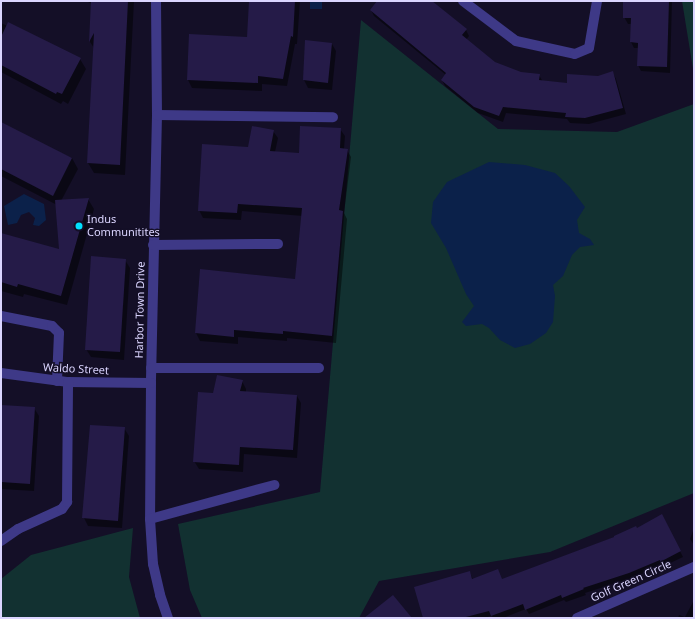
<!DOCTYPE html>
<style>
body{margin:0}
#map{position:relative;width:695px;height:619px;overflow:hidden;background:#140f27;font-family:"Noto Sans",sans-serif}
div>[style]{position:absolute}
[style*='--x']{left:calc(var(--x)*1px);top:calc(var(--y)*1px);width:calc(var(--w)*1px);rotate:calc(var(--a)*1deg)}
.green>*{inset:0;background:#123131}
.water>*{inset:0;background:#0b214a}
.shadow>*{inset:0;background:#0007}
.building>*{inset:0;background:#251b48}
.minor>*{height:10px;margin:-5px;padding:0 5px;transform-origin:5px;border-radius:5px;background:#3e3987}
.dots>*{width:11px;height:11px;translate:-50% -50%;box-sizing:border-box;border:2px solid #140f27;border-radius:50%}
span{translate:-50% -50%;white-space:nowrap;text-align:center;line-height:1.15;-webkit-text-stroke:3px #140f27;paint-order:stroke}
.poi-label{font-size:11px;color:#dbd5ff}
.left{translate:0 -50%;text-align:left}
.street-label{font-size:11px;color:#dbd5ff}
.frame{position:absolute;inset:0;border:2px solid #dbd5ff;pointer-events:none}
</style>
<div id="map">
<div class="green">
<div style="clip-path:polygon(682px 1px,694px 1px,694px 75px)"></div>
<div style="clip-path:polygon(361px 20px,498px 129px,617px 132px,694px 104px,694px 493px,550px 552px,379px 581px,359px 618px,202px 618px,190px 590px,178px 524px,320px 492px)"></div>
<div style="clip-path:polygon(133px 528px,129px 577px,140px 618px,1px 618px,1px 579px,31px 555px)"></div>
</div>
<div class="water">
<div style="clip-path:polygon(310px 1px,322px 1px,322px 9px,310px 9px)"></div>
<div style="clip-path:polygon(489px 162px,525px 165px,555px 173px,569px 186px,585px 207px,577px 220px,579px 233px,590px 239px,594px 245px,580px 247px,572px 255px,563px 276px,553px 285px,555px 296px,553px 322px,546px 333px,530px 344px,515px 348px,500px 340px,489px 328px,482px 324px,466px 326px,462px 322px,474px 306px,466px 294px,446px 248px,431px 223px,433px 202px,447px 182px)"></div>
<div style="clip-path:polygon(24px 194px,44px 204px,46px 220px,39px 226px,33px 225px,35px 218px,29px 212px,21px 215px,17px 223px,8px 225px,4px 206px)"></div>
</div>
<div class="shadow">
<div style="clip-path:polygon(86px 1px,134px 1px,125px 175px,94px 173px,88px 163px,94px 48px,90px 42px,92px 4px)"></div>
<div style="clip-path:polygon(250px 1px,300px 1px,297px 44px,295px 44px,287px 86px,262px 84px,262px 91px,192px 88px,188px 80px,248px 38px)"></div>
<div style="clip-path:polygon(375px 1px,430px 1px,466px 30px,469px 36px,466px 40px,495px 63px,521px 73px,539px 75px,543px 82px,568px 84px,613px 73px,616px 79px,626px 114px,589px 124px,570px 123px,567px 119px,506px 113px,503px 122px,478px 113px,445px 86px,442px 80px,446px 75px,374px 16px,371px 10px,377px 3px)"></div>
<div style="clip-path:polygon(624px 1px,672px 1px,670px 73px,641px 71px,638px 65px,639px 48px,634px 48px,631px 42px,632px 24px,628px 24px,624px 17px)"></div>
<div style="clip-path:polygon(1px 23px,80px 59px,86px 69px,68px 104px,63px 101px,61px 104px,1px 72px)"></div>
<div style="clip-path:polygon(306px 41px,332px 44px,336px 51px,332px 90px,308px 88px,304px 80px)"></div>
<div style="clip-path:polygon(340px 129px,345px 136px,344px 149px,347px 150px,351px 157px,344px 213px,347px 219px,336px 343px,287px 338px,287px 341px,238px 337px,238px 344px,200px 341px,196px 333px,201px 270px,296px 280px,303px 216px,242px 211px,241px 220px,203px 218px,199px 210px,248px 148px,273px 131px,278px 138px,275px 152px,300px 154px)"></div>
<div style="clip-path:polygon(1px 130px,72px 158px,78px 169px,61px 201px,88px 199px,94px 209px,67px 305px,24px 294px,23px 297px,1px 291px,1px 235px,60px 250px,57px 205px,1px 176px)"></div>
<div style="clip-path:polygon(125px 260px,130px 268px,124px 360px,91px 357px,86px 349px)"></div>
<div style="clip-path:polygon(242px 381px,246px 389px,246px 392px,297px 396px,301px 403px,297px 458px,244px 454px,243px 472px,199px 469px,194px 461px,214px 394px)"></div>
<div style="clip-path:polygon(1px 406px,34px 408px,39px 416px,34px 491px,1px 489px)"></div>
<div style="clip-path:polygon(124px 428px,129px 436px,122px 528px,88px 526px,84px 518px)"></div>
<div style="clip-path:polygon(665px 521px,683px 557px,664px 566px,663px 565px,632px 578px,585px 593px,586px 595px,566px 602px,564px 600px,529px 614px,526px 609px,503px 618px,493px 618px,492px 616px,483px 618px,424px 618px,470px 572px,473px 580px,502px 580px,636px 529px)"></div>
<div style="clip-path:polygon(694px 528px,694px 545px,690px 539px)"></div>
<div style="clip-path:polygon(694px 600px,694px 618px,678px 618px,679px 615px,685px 617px)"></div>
</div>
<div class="building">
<div style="clip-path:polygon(91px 1px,128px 1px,120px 165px,87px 163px,94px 33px,89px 42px)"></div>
<div style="clip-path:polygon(249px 1px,295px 1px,293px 37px,291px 36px,283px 79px,258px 76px,258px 83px,187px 80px,189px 34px,247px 37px)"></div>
<div style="clip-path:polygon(377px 1px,432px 1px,467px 29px,462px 35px,495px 62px,521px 72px,540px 74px,539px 80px,567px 83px,567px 74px,598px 76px,613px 71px,623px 108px,585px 118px,565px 117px,566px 113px,503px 107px,499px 116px,474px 107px,441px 80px,446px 73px,370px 10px)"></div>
<div style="clip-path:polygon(623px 1px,669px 1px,667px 67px,637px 66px,638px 43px,630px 42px,631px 18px,623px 18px)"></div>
<div style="clip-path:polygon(8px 22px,81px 58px,62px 94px,57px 92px,56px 94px,1px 65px,1px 37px)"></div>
<div style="clip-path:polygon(305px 40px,332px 43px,328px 83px,303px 80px)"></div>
<div style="clip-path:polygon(1px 122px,72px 158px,53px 196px,1px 169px)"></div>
<div style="clip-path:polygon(252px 126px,274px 130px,270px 151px,299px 153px,300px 126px,341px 128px,340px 148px,348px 149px,339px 210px,343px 211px,332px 336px,283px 331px,283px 334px,234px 330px,234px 337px,195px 333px,200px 269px,295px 279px,302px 208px,238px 204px,237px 213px,198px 211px,202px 144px,248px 147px)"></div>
<div style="clip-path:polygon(89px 198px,61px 296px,18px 284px,17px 287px,1px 282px,1px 233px,59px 249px,55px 200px)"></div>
<div style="clip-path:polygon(91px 256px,126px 259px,120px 352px,85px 350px)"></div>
<div style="clip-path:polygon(217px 375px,243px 380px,240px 391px,297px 395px,293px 450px,240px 447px,239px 465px,193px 462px,198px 392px,213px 393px)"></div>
<div style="clip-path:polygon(1px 405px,35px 407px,30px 484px,1px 482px)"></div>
<div style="clip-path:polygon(90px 425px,125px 427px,118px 521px,82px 518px)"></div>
<div style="clip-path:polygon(662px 514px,681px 551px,660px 562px,660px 560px,629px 573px,583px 588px,584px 589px,562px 598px,561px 595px,525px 610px,523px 604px,491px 616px,489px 611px,462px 618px,423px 618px,414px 587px,470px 571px,472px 579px,498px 569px,502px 579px,614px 537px,614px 536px,636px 526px,637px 528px)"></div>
<div style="clip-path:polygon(393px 595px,412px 618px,364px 618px)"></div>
</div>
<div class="minor">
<div style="--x:156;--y:1;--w:114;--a:89.5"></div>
<div style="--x:157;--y:115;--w:268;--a:91.3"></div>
<div style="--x:151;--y:383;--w:136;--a:90.4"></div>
<div style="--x:150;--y:519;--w:45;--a:86.2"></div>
<div style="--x:153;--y:564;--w:32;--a:77"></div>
<div style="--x:160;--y:595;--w:24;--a:71"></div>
<div style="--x:463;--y:1;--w:66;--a:37"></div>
<div style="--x:516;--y:41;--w:60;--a:12.4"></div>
<div style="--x:575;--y:54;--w:15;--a:-23"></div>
<div style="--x:589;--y:48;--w:48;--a:-80.3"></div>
<div style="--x:157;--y:115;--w:176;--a:0.7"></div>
<div style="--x:153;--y:245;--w:125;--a:-0.5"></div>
<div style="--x:1;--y:316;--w:52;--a:11.1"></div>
<div style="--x:52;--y:326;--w:10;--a:45"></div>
<div style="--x:59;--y:333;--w:48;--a:92.4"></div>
<div style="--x:151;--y:368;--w:168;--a:0"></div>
<div style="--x:1;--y:373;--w:68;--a:7.7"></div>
<div style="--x:68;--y:382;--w:83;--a:0.7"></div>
<div style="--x:150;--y:519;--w:129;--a:-15.3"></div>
<div style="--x:1;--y:541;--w:21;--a:-35"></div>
<div style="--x:18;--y:529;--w:48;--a:-24.4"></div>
<div style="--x:62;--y:509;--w:9;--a:-54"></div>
<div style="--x:67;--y:502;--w:120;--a:-89.5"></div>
<div style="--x:577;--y:618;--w:128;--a:-23.6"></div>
</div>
<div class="dots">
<div style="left:79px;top:226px;background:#01e1ff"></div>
</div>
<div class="poi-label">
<span class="left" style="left:87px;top:226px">Indus<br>Communitites</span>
</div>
<div class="street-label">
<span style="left:140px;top:310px;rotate:-89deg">Harbor Town Drive</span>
<span style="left:76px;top:369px;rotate:3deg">Waldo Street</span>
<span style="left:631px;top:581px;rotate:-24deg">Golf Green Circle</span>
</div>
<div class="frame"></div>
</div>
